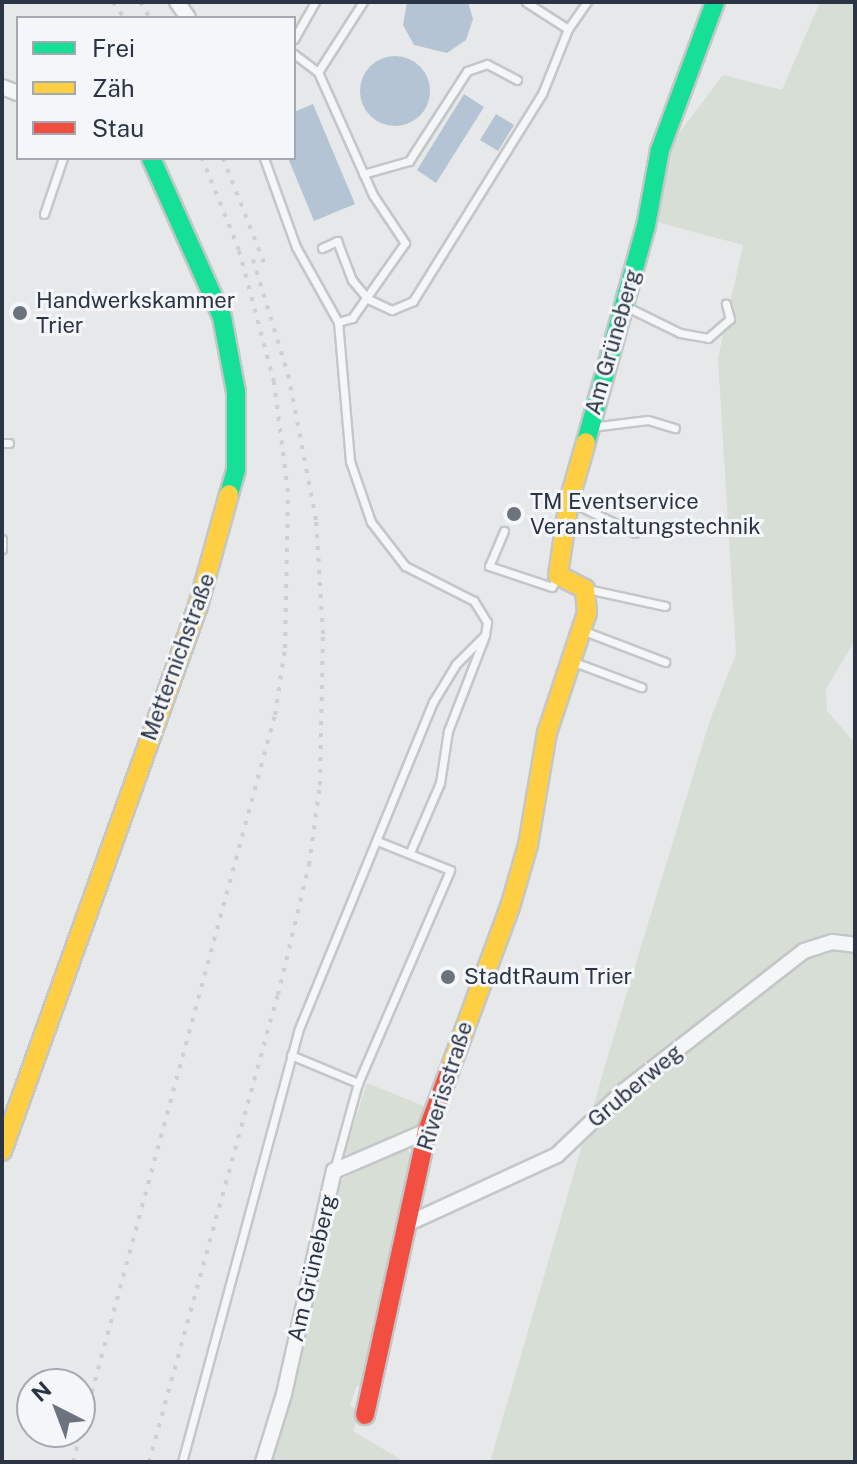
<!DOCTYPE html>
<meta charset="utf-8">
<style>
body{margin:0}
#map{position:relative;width:857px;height:1464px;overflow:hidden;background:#e6e8ea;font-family:"Public Sans",sans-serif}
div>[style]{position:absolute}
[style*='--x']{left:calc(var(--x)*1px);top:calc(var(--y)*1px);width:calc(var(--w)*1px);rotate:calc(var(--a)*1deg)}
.green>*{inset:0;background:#d6ded6}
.water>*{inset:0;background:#b4c4d5}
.round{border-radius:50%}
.roads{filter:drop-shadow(2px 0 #c4c6c8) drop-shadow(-2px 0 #c4c6c8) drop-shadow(0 2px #c4c6c8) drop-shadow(0 -2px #c4c6c8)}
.lane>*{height:7px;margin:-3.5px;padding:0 3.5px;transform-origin:3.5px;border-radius:3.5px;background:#f5f6f7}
.street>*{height:14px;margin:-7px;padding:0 7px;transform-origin:7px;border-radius:7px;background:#f5f6f7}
.fast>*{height:18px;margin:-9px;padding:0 9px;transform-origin:9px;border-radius:9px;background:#16e098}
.slow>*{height:18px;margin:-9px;padding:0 9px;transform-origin:9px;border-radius:9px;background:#ffcf43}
.jam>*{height:18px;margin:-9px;padding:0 9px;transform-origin:9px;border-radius:9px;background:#f24e42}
.rail>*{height:4px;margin-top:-2px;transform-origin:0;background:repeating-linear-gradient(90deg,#cecfd2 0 4px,transparent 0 12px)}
.dots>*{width:22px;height:22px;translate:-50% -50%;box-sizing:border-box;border:4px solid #f4f6f9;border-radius:50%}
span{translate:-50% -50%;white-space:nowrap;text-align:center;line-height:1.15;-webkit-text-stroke:6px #f4f6f9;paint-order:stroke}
.poi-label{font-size:22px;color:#2b3445}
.left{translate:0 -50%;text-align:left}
.street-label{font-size:22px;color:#2b3445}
.frame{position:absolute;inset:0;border:4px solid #2b3445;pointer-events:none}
.legend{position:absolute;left:16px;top:16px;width:280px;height:144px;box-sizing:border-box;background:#f4f6f9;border:2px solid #a4a8b1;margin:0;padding:10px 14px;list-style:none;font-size:24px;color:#2b3445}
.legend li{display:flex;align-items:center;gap:16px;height:40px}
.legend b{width:40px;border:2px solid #a4a8b1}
.north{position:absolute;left:16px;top:1368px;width:80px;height:80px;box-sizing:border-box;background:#f4f6f9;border:2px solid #a4a8b1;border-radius:50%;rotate:318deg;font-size:22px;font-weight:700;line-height:32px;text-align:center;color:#2b3445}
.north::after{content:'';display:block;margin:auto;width:28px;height:36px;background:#6c737f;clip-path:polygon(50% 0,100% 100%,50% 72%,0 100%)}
</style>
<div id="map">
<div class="green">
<div style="clip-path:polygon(820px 2px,855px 2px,855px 640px,826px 689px,827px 711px,855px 743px,855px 1462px,490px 1462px,612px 1042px,710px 720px,736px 654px,718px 358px,743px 245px,653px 221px,664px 153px,723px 75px,782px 90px)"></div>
<div style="clip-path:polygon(367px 1083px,426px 1107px,419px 1124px,349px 1157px,345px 1152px)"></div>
<div style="clip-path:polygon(396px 1150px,408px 1150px,413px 1156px,367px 1379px,356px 1388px,350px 1405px,359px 1411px,353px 1431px,405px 1462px,269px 1462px,294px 1380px,337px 1182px)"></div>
</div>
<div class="water">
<div style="clip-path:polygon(407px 2px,468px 2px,473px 19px,466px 40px,447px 53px,414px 45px,403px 25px)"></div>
<div class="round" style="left:360px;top:56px;width:70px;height:70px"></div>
<div style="clip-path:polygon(464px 94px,484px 107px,436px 183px,417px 170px)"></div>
<div style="clip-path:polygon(313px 104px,355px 204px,314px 221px,288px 158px,294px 158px,294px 112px)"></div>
<div style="clip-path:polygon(496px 114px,514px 125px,498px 151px,480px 140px)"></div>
</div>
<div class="roads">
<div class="lane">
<div style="--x:568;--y:29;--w:33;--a:-55"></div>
<div style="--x:294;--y:39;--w:43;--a:-60.4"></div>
<div style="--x:294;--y:54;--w:30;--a:37"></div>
<div style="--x:363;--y:174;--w:48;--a:-15.8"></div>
<div style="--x:409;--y:161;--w:107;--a:-57.2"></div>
<div style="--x:467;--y:71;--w:21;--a:-19"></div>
<div style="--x:487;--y:64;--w:34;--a:28"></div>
<div style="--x:44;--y:214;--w:59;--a:-71.3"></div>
<div style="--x:322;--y:248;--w:17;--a:-25"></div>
<div style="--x:337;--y:241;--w:42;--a:69"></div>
<div style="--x:352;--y:280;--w:25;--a:50"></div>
<div style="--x:368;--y:299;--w:26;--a:25"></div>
<div style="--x:392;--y:310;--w:23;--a:-23"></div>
<div style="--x:413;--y:301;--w:244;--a:-58.1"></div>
<div style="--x:542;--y:94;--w:70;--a:-68.2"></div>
<div style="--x:568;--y:29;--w:50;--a:-147.3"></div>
<div style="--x:625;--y:306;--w:61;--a:26.1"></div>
<div style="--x:680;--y:333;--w:28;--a:10"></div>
<div style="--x:708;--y:338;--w:29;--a:-41"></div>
<div style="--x:730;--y:319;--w:16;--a:-105"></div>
<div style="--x:338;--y:322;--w:15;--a:-16"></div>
<div style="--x:352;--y:318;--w:92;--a:-54.8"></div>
<div style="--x:405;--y:243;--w:58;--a:-123.7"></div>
<div style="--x:373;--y:195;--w:135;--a:-114.1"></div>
<div style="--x:318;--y:72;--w:83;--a:-57.3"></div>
<div style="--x:591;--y:427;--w:57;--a:-7"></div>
<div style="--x:648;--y:420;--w:28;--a:17"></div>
<div style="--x:2;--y:443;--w:7;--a:0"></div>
<div style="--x:571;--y:502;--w:71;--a:25.8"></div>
<div style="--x:504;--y:531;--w:38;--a:113"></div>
<div style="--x:489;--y:566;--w:66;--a:18.4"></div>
<div style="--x:552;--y:587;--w:13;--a:-63"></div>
<div style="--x:2;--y:539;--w:10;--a:90"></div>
<div style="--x:587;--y:589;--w:80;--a:12.3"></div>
<div style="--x:584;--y:631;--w:87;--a:20.9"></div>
<div style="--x:574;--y:662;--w:72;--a:20.5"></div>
<div style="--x:411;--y:850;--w:73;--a:-66.6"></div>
<div style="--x:440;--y:783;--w:53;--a:-81.3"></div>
<div style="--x:448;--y:731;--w:100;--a:-68.8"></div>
<div style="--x:291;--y:1055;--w:73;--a:22.7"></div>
<div style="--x:358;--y:1083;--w:232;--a:-66.6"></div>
<div style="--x:450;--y:870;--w:79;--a:-158.3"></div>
<div style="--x:334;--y:1170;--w:90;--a:-74.6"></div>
<div style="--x:182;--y:1462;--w:446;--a:-74.9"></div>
<div style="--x:298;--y:1031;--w:356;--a:-67.7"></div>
<div style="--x:433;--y:702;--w:44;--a:-58.8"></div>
<div style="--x:456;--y:664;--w:41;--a:-45"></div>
<div style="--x:485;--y:635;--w:13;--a:-81"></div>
<div style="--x:487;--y:622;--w:25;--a:-122"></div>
<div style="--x:474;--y:601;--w:77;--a:-153.1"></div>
<div style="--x:405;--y:566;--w:56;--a:-127.7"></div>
<div style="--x:371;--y:522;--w:65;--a:-109"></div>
<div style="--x:350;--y:461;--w:140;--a:-94.9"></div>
<div style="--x:338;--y:322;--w:86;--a:-119.2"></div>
<div style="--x:296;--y:247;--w:95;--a:-109.8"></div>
</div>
<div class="street">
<div style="--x:177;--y:2;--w:19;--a:55"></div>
<div style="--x:2;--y:87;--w:17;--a:21"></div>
<div style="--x:407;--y:1224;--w:165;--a:-24.7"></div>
<div style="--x:557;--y:1155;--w:93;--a:-43.7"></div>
<div style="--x:624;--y:1091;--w:228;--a:-37.9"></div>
<div style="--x:804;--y:951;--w:29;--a:-18"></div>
<div style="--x:832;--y:942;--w:23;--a:7"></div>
<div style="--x:263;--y:1462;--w:71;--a:-72.8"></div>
<div style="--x:284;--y:1394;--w:229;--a:-77.4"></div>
<div style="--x:334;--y:1171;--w:101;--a:-23.3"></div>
</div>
<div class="fast">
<div style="--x:151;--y:158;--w:174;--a:65.9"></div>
<div style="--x:222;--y:317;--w:76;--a:79.4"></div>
<div style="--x:236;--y:392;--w:78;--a:90"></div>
<div style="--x:236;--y:470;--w:25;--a:106"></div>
<div style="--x:586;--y:442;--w:224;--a:-74.5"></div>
<div style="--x:646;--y:226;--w:77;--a:-79.6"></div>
<div style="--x:660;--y:150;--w:158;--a:-69.6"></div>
</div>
<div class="slow">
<div style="--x:450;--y:1069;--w:173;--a:-69.7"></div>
<div style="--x:510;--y:907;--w:65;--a:-73.8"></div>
<div style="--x:528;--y:845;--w:114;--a:-80.4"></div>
<div style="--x:547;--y:733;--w:126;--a:-71.6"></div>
<div style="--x:587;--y:613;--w:24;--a:-95"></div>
<div style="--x:585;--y:589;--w:30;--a:-153"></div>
<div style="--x:558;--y:575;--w:75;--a:-81.5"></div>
<div style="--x:569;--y:501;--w:61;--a:-73.9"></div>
<div style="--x:2;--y:1151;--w:579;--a:-70.22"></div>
<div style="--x:198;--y:606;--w:116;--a:-74.5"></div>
</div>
<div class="jam">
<div style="--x:365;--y:1415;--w:291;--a:-77.7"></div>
<div style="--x:427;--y:1131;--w:66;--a:-69.6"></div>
</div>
</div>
<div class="rail">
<div style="--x:113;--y:2;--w:19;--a:55"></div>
<div style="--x:140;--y:2;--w:19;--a:58"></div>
<div style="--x:223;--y:158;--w:118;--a:68.6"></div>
<div style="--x:73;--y:1462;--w:774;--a:-74.87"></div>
<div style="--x:275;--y:715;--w:68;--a:-81.5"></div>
<div style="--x:285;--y:648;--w:156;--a:-88.9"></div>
<div style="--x:288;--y:492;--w:111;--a:-97.3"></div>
<div style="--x:274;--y:382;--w:137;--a:-104.9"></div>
<div style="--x:239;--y:250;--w:99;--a:-111.9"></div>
<div style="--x:149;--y:1462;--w:484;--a:-74.6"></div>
<div style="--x:278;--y:995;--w:134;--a:-76.6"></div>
<div style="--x:309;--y:865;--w:81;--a:-82.2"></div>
<div style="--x:320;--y:785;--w:151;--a:-88.9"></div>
<div style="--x:323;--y:634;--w:114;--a:-93.5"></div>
<div style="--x:316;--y:520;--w:145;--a:-100.8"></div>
<div style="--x:289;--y:378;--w:127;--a:-106.9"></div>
</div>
<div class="dots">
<div style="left:20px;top:313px;background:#6c737f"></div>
<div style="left:514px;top:514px;background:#6c737f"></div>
<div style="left:448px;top:977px;background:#6c737f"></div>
</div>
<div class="poi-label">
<span class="left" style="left:36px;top:313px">Handwerkskammer<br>Trier</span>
<span class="left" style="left:530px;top:514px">TM Eventservice<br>Veranstaltungstechnik</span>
<span class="left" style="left:464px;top:977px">StadtRaum Trier</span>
</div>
<div class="street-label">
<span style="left:613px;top:342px;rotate:-74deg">Am Grüneberg</span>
<span style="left:178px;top:657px;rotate:-70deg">Metternichstraße</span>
<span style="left:445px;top:1086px;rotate:-72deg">Riverisstraße</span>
<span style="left:635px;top:1086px;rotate:-40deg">Gruberweg</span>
<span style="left:312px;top:1268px;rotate:-77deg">Am Grüneberg</span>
</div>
<div class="frame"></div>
<ul class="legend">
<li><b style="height:10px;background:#16e098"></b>Frei</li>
<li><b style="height:10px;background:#ffcf43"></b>Zäh</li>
<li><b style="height:10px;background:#f24e42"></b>Stau</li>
</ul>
<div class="north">N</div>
</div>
